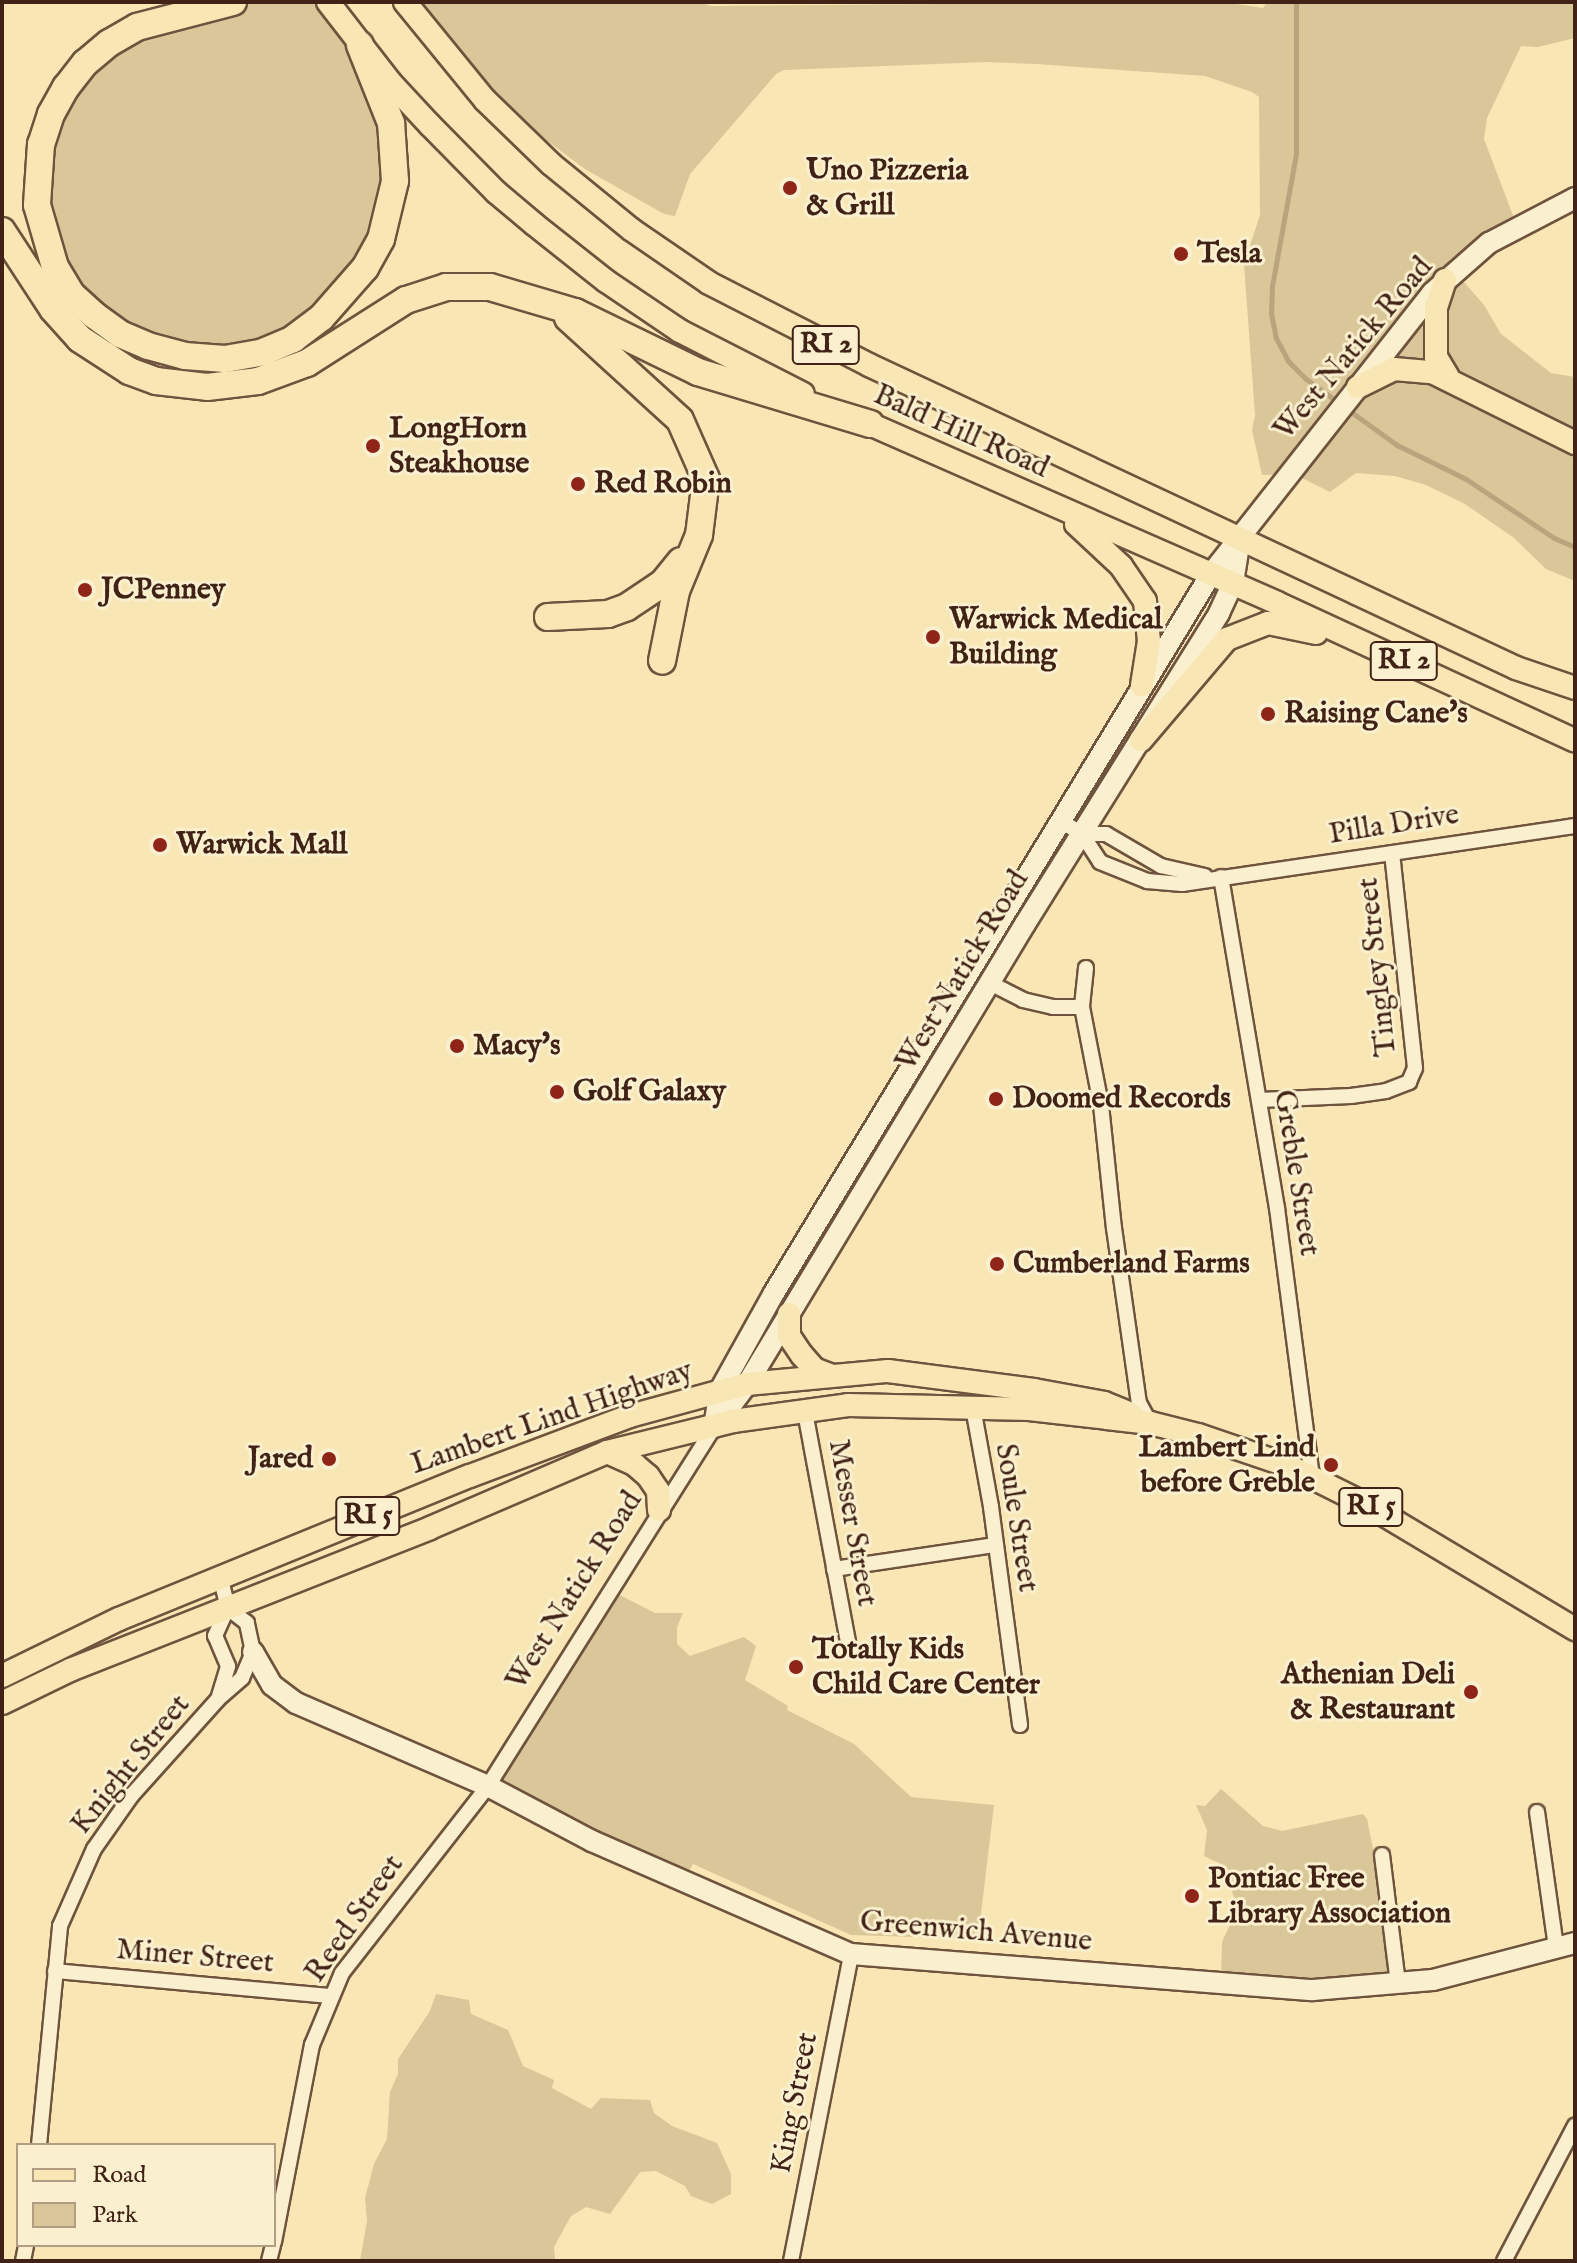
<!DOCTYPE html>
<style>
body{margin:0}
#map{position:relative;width:1577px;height:2263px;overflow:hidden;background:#f8e7b4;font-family:"IM FELL English",serif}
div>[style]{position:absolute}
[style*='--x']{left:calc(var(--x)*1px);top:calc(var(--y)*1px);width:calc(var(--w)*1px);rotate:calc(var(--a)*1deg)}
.green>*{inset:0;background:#d9c699}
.stream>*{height:5px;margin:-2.5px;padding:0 2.5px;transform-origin:2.5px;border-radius:2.5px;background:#b9a47e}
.roads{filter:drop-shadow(2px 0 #6e533e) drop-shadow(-2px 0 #6e533e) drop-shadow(0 2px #6e533e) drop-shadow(0 -2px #6e533e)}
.street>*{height:14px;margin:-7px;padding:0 7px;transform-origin:7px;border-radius:7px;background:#faefce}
.secondary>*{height:20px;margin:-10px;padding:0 10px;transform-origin:10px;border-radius:10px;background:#faefce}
.primary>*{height:22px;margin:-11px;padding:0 11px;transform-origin:11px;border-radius:11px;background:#f8e7b4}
.highway>*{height:26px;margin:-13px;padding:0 13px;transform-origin:13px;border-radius:13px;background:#f8e7b4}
.dots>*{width:22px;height:22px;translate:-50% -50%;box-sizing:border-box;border:4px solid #faefce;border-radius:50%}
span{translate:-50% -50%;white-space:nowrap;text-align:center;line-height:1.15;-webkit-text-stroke:6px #faefce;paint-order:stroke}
.shield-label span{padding:2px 6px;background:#faefce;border:2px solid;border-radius:6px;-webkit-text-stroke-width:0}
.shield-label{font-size:28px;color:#402216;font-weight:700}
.poi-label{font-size:30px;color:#402216;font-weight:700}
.left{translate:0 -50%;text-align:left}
.right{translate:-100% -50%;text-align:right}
.street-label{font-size:30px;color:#402216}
.frame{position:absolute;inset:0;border:4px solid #402216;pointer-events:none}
.legend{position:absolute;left:16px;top:2143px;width:260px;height:104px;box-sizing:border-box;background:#faefce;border:2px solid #b09d84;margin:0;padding:10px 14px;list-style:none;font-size:24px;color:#402216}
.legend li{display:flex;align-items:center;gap:16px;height:40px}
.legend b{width:40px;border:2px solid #b09d84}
</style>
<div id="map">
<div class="green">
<div style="clip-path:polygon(254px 2px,330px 2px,393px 159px,375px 253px,297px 340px,182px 357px,78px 302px,38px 178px,87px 63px,136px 29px,234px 3px)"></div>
<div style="clip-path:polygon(405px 2px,699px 2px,711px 6px,1222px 2px,1263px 8px,1267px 2px,1575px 2px,1575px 38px,1538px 47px,1521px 46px,1487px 118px,1484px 139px,1517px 226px,1457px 274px,1484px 305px,1501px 334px,1551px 373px,1575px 377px,1575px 581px,1546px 569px,1514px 538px,1465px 504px,1426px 485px,1395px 476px,1356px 473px,1330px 492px,1294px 474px,1262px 475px,1252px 430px,1255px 415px,1244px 264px,1260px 215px,1259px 97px,1252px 92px,1205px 76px,1036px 64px,986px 62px,784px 70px,776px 74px,690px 174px,675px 216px,664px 214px,585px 169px,506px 110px)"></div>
<div style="clip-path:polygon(604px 1587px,655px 1613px,683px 1613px,677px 1627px,677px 1644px,690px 1656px,744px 1637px,756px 1646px,745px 1680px,788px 1706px,787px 1710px,854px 1744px,911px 1797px,994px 1805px,978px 1939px,851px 1935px,693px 1864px,683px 1881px,489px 1788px)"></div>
<div style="clip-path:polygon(1221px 1789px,1263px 1826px,1282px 1831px,1363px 1814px,1367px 1819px,1382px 1893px,1390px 1985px,1221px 1978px,1222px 1942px,1238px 1907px,1221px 1864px,1204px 1856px,1207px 1830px,1196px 1805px,1205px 1806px)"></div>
<div style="clip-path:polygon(436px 1994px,469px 2000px,471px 2014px,508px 2030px,523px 2066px,554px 2080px,552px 2088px,591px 2109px,601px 2098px,650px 2100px,654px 2113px,672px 2126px,717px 2143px,731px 2174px,731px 2194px,712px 2204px,691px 2196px,685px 2186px,656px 2171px,640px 2172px,610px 2214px,586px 2207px,571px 2216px,554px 2247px,555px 2261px,360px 2261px,367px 2221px,365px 2198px,374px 2164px,387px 2139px,390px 2092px,398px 2074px,398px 2059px,430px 2011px)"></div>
</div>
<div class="stream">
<div style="--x:1296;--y:2;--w:152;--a:90"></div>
<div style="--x:1296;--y:154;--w:134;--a:100.3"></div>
<div style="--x:1272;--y:286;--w:27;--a:92"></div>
<div style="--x:1271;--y:313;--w:25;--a:79"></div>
<div style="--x:1276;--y:338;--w:26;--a:62"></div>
<div style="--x:1288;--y:361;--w:25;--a:45"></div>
<div style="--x:1306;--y:379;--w:41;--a:36"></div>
<div style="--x:1347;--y:409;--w:62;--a:35.8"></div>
<div style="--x:1397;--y:445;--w:77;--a:26.2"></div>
<div style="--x:1466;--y:479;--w:106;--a:33.8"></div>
<div style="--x:1554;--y:538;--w:23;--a:23"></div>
</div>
<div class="roads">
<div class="street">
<div style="--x:1061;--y:821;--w:25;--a:32"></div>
<div style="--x:1082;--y:834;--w:33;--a:57"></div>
<div style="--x:1100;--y:862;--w:51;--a:22"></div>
<div style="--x:1147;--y:881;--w:35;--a:5"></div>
<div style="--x:1182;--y:884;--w:397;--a:-8.4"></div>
<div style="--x:1082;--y:834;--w:24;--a:0"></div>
<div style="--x:1106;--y:834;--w:64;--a:30.2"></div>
<div style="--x:1161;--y:866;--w:45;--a:12.8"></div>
<div style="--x:1221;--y:877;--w:336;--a:80.4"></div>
<div style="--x:1277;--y:1208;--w:271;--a:82.6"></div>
<div style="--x:1086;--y:968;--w:39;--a:96"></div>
<div style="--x:1082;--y:1007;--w:100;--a:79"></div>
<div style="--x:1101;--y:1105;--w:124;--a:84"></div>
<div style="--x:1114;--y:1228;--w:177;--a:81.9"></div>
<div style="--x:1139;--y:1403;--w:23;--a:61"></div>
<div style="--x:990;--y:983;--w:37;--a:27"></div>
<div style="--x:1023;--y:1000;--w:31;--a:13"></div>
<div style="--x:1053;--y:1007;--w:29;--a:0"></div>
<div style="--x:1259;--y:1100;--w:92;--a:-2.5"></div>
<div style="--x:1351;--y:1096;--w:35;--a:-8"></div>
<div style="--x:1386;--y:1091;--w:25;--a:-21"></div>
<div style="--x:1409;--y:1082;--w:15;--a:-67"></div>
<div style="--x:1415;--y:1068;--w:216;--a:-96.1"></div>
<div style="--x:805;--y:1412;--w:234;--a:79.4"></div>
<div style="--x:974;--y:1413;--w:96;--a:79.7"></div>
<div style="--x:991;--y:1507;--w:220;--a:82.4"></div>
<div style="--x:834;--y:1569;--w:163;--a:-8.5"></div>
<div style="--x:219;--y:1696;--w:31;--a:-73"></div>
<div style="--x:228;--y:1666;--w:33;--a:-113"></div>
<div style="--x:215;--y:1636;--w:30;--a:-66"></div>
<div style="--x:1537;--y:1812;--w:137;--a:82"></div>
<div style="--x:1382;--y:1855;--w:130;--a:82.9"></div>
<div style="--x:55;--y:1971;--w:277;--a:5.2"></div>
<div style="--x:39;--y:2145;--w:220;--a:-84.5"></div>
<div style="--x:60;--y:1926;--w:84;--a:-66.2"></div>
<div style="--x:94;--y:1849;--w:66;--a:-54.9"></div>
<div style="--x:132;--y:1795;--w:129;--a:-48.1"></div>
<div style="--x:218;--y:1699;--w:32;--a:-41"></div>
<div style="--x:242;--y:1678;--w:28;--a:-67"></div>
<div style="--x:253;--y:1652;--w:30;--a:-102"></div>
<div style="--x:247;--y:1623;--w:24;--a:-142"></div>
<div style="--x:228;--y:1608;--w:30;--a:-104"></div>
<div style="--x:274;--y:2242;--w:201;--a:-79.1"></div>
<div style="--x:312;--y:2045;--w:78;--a:-67.4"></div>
<div style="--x:342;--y:1973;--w:237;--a:-52"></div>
<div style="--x:488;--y:1786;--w:424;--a:-57.8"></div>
<div style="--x:23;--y:2261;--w:16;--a:-79"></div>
<div style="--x:269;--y:2261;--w:16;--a:-76"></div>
<div style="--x:791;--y:2261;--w:313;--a:-78.9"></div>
<div style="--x:1504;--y:2261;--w:153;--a:-62.3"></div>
</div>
<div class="secondary">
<div style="--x:717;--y:1424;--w:50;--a:-53.1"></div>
<div style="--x:747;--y:1384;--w:537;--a:-58.85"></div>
<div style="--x:1025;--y:924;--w:367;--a:-58"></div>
<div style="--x:1219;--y:613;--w:33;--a:-65"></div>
<div style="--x:1233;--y:583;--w:45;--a:-81"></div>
<div style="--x:714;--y:1427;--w:37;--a:-81"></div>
<div style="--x:720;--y:1390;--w:111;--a:-60.9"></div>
<div style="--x:774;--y:1293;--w:841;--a:-58.71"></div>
<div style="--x:1211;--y:574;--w:357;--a:-51.8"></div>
<div style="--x:1432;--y:293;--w:76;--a:-41.3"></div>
<div style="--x:1489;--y:243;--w:97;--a:-27.6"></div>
<div style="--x:253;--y:1652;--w:38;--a:60"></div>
<div style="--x:272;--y:1685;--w:30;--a:37"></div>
<div style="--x:296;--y:1703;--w:209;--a:23.4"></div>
<div style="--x:488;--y:1786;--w:118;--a:27.9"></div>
<div style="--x:592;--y:1841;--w:283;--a:23.6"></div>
<div style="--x:851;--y:1954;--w:463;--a:4.5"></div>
<div style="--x:1313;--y:1990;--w:120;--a:-4.8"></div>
<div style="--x:1433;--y:1980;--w:147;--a:-14.6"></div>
</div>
<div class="primary">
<div style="--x:328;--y:2;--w:101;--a:52.2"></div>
<div style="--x:390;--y:82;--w:59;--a:47.1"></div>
<div style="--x:430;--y:125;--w:94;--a:45.4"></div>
<div style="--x:496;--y:192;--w:50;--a:40.1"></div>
<div style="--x:534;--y:224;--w:92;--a:38.4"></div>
<div style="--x:606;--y:281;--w:89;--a:34"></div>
<div style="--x:680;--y:331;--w:138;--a:27.1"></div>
<div style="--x:405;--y:2;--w:127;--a:50.8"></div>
<div style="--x:485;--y:100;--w:92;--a:44.1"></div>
<div style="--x:551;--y:164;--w:104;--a:39.2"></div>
<div style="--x:632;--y:230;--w:93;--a:34.5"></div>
<div style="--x:709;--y:283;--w:180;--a:27.1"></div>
<div style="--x:869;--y:365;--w:714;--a:25.09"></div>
<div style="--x:1516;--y:668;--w:62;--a:18.7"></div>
<div style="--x:1445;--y:280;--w:28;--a:108"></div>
<div style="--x:1436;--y:307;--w:50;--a:90"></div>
<div style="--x:1436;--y:357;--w:23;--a:59"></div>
<div style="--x:1358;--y:387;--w:40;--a:-26.6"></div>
<div style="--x:1394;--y:369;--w:38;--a:5"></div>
<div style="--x:1432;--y:372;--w:160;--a:26.4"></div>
<div style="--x:856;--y:418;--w:460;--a:23.7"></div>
<div style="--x:1277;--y:603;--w:328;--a:24.8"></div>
<div style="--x:1076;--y:524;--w:62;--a:43"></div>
<div style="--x:1121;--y:566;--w:42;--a:55.6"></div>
<div style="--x:1145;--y:601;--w:40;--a:84.3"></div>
<div style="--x:1149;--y:641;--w:45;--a:99"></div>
<div style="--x:1141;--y:740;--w:133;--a:-49.6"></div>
<div style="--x:1227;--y:639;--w:44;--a:-21.3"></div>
<div style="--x:1268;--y:623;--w:49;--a:11.8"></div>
<div style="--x:789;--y:1314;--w:22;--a:90"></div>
<div style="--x:789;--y:1336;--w:23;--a:56"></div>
<div style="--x:802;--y:1355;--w:18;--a:49"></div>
<div style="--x:814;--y:1369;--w:19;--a:21"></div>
<div style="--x:607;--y:1452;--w:30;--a:24"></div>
<div style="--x:634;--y:1464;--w:18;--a:41"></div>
<div style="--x:648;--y:1476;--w:18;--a:56"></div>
<div style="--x:658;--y:1491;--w:19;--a:87"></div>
<div style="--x:2;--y:1676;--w:130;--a:-26"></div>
<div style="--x:119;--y:1619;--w:379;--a:-22.2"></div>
<div style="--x:470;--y:1476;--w:171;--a:-20.6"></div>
<div style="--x:630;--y:1416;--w:121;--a:-15.3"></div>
<div style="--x:747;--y:1384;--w:142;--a:-5.3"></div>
<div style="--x:888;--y:1371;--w:147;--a:7.4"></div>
<div style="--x:1034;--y:1390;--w:71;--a:10.5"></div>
<div style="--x:1104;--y:1403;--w:29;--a:22"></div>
<div style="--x:2;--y:1703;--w:76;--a:-25.9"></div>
<div style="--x:70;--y:1670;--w:387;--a:-21.5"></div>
<div style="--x:430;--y:1528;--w:193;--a:-23.2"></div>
<div style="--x:607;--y:1452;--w:130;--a:-13.8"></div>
<div style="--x:733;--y:1421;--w:116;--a:-7.9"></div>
<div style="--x:848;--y:1405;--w:181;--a:1.3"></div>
<div style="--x:1029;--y:1409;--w:122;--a:6.6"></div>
<div style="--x:1150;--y:1423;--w:49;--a:14"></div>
<div style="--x:1198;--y:1435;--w:96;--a:18.8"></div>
<div style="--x:1289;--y:1466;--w:92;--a:26.6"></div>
<div style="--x:1371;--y:1507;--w:238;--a:30.9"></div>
</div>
<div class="highway">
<div style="--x:233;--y:2;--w:99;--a:165.4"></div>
<div style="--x:137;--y:27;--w:32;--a:150"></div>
<div style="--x:109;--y:43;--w:31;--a:140"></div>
<div style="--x:85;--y:63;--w:31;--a:128"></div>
<div style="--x:66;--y:87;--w:31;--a:119"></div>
<div style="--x:51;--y:114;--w:32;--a:108"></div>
<div style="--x:41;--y:144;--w:61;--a:93.8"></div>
<div style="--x:37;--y:205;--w:65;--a:73.8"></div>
<div style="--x:55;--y:267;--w:33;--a:59"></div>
<div style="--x:72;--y:295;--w:30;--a:42"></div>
<div style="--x:94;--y:315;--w:32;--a:36"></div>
<div style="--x:120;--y:334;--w:30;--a:23"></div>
<div style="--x:148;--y:346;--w:38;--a:15"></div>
<div style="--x:185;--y:356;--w:40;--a:4.3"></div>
<div style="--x:225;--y:359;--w:39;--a:-10"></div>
<div style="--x:263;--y:352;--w:33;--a:-23"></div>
<div style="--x:293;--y:339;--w:35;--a:-37"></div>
<div style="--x:321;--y:318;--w:67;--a:-48.7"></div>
<div style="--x:365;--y:268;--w:33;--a:-61"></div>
<div style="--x:381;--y:239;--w:60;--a:-76.4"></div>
<div style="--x:395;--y:181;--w:58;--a:-93.9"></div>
<div style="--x:391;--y:123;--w:84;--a:-111.7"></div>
<div style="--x:2;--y:231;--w:93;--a:56.8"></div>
<div style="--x:53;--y:309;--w:40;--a:48"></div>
<div style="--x:80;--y:339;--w:59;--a:33.1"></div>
<div style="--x:129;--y:371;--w:29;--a:20"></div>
<div style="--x:156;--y:381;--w:51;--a:6.7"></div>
<div style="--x:207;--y:387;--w:51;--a:-6.7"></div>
<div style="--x:258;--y:381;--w:52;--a:-20.2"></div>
<div style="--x:307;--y:363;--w:117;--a:-32.5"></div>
<div style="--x:406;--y:300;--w:42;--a:-18"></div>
<div style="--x:446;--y:287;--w:44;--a:0"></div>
<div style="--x:490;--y:287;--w:89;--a:16.4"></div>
<div style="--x:575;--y:312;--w:137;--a:26"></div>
<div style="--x:698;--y:372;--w:180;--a:16.8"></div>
<div style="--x:568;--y:318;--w:151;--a:42.3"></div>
<div style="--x:680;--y:420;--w:64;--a:66.2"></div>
<div style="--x:706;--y:479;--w:56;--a:97.1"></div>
<div style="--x:699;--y:535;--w:61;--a:112.3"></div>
<div style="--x:676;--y:591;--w:71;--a:101.3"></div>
<div style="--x:548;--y:617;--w:60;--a:-2.9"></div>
<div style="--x:608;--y:614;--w:20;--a:-20"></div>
<div style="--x:627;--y:607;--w:43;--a:-33.7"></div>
<div style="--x:663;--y:583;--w:28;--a:-51"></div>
</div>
</div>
<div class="dots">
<div style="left:790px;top:188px;background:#8f2418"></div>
<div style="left:1181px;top:254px;background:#8f2418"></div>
<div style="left:373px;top:446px;background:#8f2418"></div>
<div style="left:578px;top:484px;background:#8f2418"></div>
<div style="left:85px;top:590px;background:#8f2418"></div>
<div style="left:933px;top:637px;background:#8f2418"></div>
<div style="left:1268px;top:714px;background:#8f2418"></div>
<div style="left:160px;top:845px;background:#8f2418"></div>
<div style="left:457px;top:1046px;background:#8f2418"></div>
<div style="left:557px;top:1092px;background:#8f2418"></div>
<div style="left:996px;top:1099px;background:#8f2418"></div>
<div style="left:997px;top:1264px;background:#8f2418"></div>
<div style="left:329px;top:1459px;background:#8f2418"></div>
<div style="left:1331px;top:1465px;background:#8f2418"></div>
<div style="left:796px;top:1667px;background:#8f2418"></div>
<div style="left:1471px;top:1692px;background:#8f2418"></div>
<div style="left:1192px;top:1896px;background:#8f2418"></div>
</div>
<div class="shield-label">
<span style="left:826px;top:345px">RI 2</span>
<span style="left:1404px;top:661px">RI 2</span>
<span style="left:1371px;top:1507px">RI 5</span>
<span style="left:368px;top:1516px">RI 5</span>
</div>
<div class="poi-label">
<span class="left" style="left:806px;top:188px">Uno Pizzeria<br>&amp; Grill</span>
<span class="left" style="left:1197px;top:254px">Tesla</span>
<span class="left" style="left:389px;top:446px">LongHorn<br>Steakhouse</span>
<span class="left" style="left:594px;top:484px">Red Robin</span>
<span class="left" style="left:101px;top:590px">JCPenney</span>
<span class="left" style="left:949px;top:637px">Warwick Medical<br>Building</span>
<span class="left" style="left:1284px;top:714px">Raising Cane's</span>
<span class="left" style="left:176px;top:845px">Warwick Mall</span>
<span class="left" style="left:473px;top:1046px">Macy's</span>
<span class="left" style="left:573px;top:1092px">Golf Galaxy</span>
<span class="left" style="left:1012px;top:1099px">Doomed Records</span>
<span class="left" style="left:1013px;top:1264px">Cumberland Farms</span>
<span class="right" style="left:1315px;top:1465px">Lambert Lind<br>before Greble</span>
<span class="right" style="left:313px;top:1459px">Jared</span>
<span class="left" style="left:812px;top:1667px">Totally Kids<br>Child Care Center</span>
<span class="right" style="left:1455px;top:1692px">Athenian Deli<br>&amp; Restaurant</span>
<span class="left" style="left:1208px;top:1896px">Pontiac Free<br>Library Association</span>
</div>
<div class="street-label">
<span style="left:1354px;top:349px;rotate:-50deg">West Natick Road</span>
<span style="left:961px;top:432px;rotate:24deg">Bald Hill Road</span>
<span style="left:1394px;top:825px;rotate:-9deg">Pilla Drive</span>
<span style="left:1378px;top:967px;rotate:-96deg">Tingley Street</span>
<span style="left:963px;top:971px;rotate:-59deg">West Natick Road</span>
<span style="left:1296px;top:1173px;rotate:81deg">Greble Street</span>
<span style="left:552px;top:1418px;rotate:-19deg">Lambert Lind Highway</span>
<span style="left:1016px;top:1518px;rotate:81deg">Soule Street</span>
<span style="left:852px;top:1523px;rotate:80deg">Messer Street</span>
<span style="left:575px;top:1591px;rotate:-58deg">West Natick Road</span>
<span style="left:131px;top:1765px;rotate:-51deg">Knight Street</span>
<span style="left:355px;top:1919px;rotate:-55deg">Reed Street</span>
<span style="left:976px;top:1932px;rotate:5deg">Greenwich Avenue</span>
<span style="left:195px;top:1957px;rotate:5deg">Miner Street</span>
<span style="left:795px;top:2103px;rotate:-79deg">King Street</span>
</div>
<div class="frame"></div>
<ul class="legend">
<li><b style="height:10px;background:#f8e7b4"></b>Road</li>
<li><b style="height:22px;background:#d9c699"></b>Park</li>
</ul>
</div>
